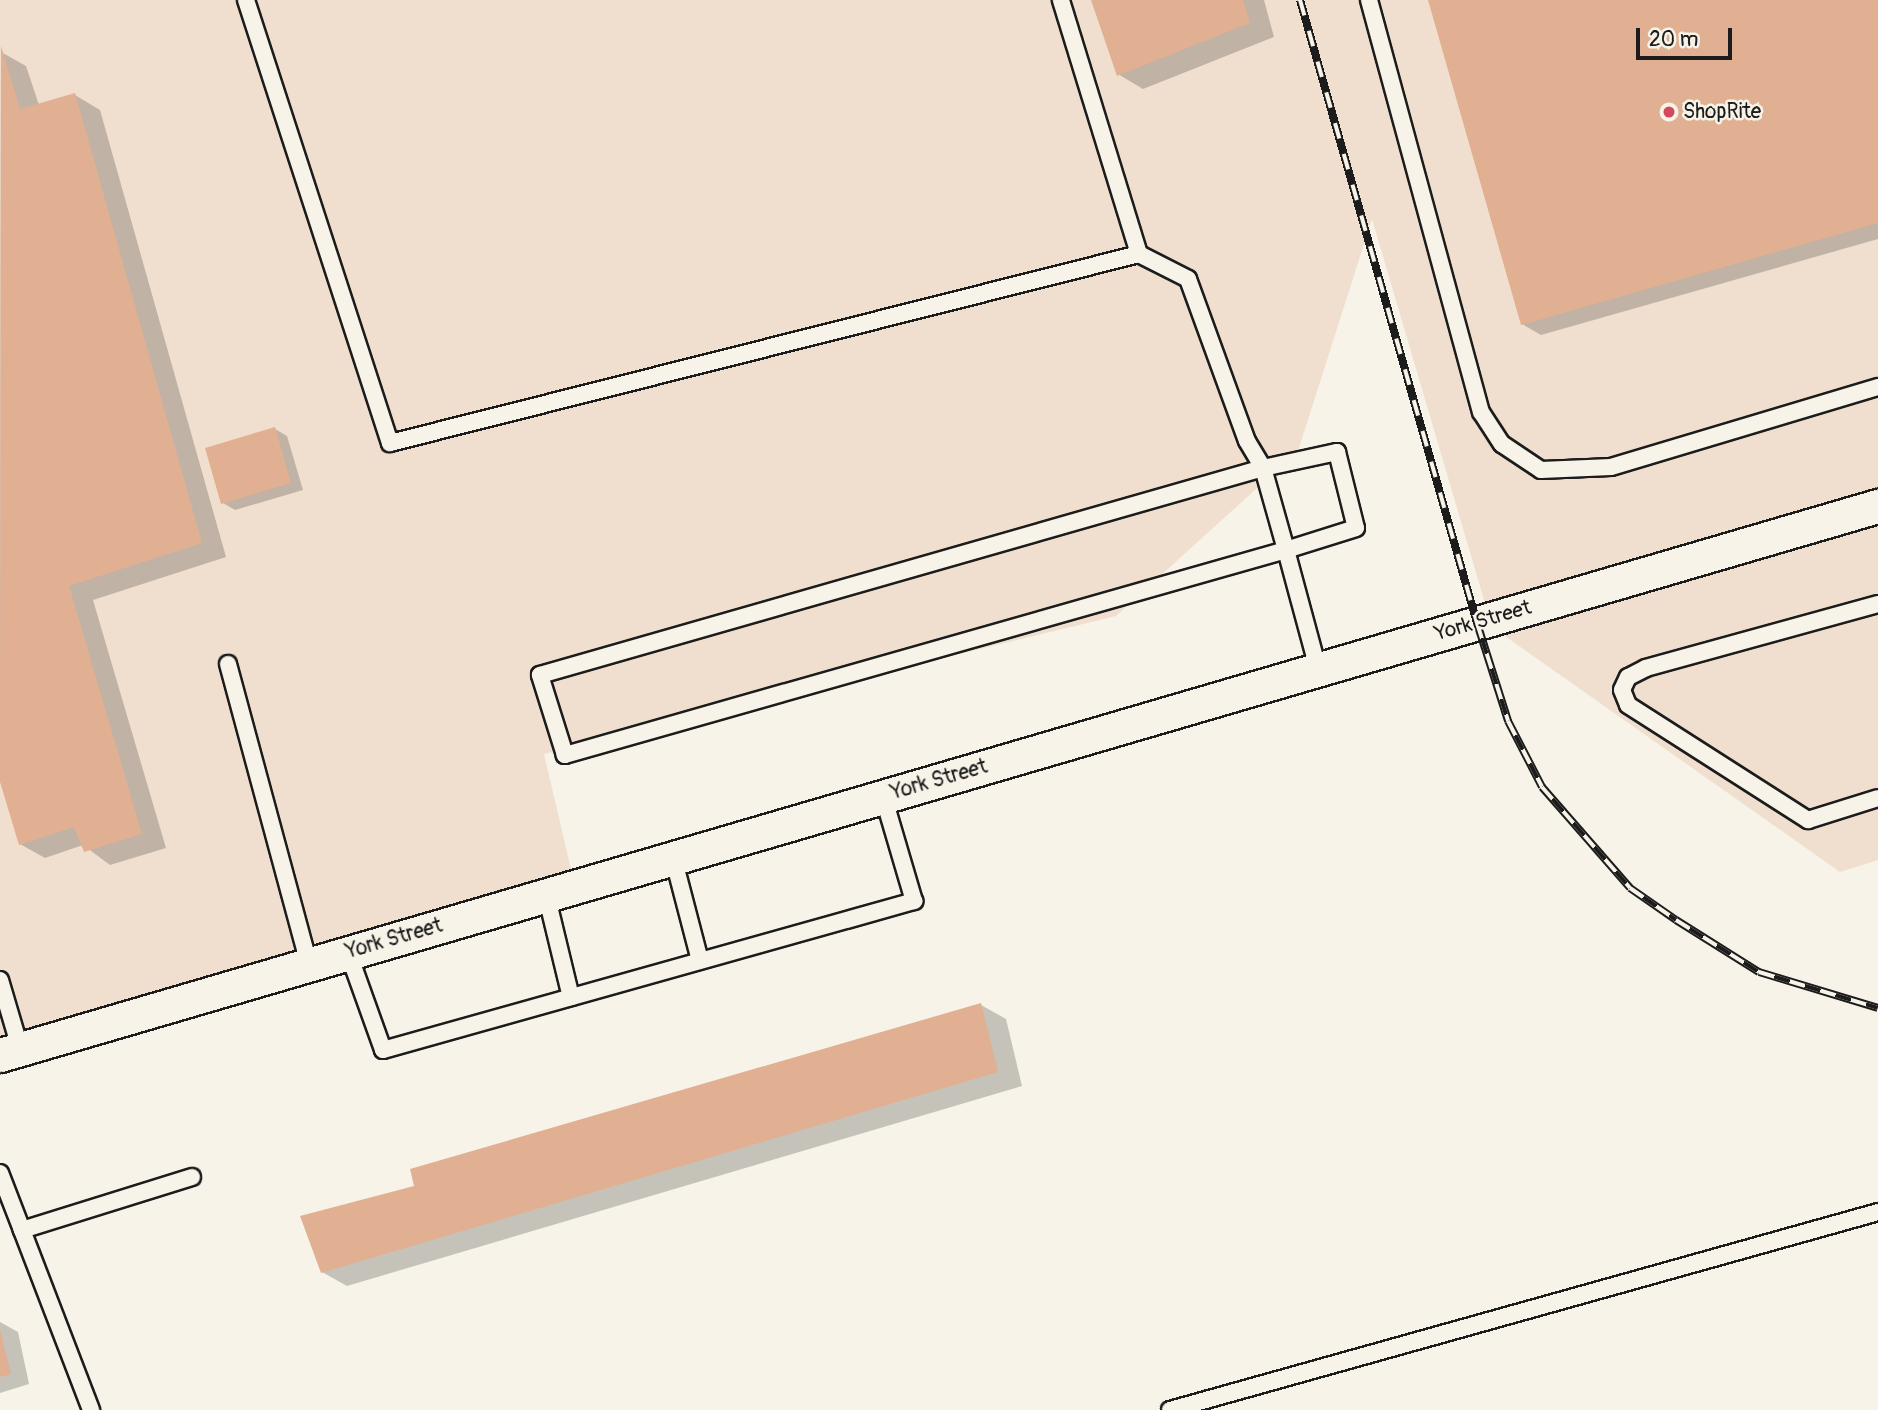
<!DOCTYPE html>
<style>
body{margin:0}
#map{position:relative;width:1878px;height:1410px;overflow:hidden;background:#f7f3e8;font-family:Pangolin,sans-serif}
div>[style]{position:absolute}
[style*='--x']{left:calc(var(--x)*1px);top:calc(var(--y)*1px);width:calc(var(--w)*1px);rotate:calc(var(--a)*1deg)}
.built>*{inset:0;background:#f0dfce}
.shadow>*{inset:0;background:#0003}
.building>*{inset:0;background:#e1b093}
.roads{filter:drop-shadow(2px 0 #1c1c1c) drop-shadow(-2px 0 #1c1c1c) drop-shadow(0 2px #1c1c1c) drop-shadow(0 -2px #1c1c1c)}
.lane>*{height:16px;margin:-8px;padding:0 8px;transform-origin:8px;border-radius:8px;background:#f7f3e8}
.street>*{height:33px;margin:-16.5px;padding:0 16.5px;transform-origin:16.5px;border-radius:16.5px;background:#f7f3e8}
.rail>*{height:8px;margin-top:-4px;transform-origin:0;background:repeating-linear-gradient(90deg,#f7f3e8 0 16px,#1c1c1c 0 32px);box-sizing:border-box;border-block:2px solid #1c1c1c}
.dots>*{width:19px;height:19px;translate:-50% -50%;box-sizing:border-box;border:4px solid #f7f3e8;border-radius:50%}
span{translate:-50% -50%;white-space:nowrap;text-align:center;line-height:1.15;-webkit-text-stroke:5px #f7f3e8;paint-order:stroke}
.poi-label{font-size:21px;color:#1c1c1c}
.left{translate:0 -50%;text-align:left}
.street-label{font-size:21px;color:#1c1c1c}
.scale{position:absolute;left:1636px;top:28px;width:96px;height:32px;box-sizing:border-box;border:4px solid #1c1c1c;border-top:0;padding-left:9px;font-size:21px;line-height:24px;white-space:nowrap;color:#1c1c1c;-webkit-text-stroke:5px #f7f3e8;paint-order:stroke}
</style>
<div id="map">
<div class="built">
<div style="clip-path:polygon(0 0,1878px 0,1878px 860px,1840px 872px,1492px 627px,1372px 219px,1298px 451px,1116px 616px,544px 754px,573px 878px,0 1046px)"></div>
</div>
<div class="shadow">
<div style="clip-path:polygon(1093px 0,1264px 0,1274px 37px,1143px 89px,1118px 74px)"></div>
<div style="clip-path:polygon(1429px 0,1878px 0,1878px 239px,1541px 335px,1522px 324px)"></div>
<div style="clip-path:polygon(1px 52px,26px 66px,39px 105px,75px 95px,100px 110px,226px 557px,93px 600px,166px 848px,110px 865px,83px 845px,45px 858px,20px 844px,0 776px)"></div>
<div style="clip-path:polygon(275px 429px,287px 436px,303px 490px,235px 510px,223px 503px)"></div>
<div style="clip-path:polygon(981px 1005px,1006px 1019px,1022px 1086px,347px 1286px,322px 1272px,416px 1187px)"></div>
<div style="clip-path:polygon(0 1322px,18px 1332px,29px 1384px,0 1393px)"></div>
</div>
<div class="building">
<div style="clip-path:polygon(1091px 0,1243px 0,1250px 23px,1117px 76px)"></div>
<div style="clip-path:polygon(1428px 0,1878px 0,1878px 223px,1521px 325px)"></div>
<div style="clip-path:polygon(1px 46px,20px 109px,75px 93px,202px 543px,69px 586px,142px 834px,84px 852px,74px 827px,19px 845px,0 782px)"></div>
<div style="clip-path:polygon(275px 427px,291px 483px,221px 504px,205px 448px)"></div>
<div style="clip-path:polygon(981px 1003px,998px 1072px,321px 1273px,300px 1216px,414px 1186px,410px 1169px)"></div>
<div style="clip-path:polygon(0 1329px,11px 1374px,0 1377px)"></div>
</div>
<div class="roads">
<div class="lane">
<div style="--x:246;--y:0;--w:466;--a:72"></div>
<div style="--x:390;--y:443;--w:772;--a:-14.16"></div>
<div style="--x:1139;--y:254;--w:266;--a:-107.1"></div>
<div style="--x:1369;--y:0;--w:427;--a:74.8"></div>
<div style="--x:1481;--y:412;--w:38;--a:57"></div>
<div style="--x:1502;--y:444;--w:47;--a:33.7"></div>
<div style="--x:1541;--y:470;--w:70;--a:-2.5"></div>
<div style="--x:1611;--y:467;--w:279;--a:-16.7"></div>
<div style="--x:1139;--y:254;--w:55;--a:27"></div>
<div style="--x:1188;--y:279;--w:172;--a:70"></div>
<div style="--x:1247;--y:441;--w:31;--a:59"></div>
<div style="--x:1263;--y:468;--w:76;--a:-12.2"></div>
<div style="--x:1337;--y:452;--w:78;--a:76"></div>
<div style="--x:1356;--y:528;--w:73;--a:162.6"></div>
<div style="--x:1286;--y:550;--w:750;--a:164.13"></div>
<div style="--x:565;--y:755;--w:84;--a:-107.4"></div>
<div style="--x:540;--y:675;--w:752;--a:-15.98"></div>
<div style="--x:1263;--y:468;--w:85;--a:74.3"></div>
<div style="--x:1286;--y:550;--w:123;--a:74.9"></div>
<div style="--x:1878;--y:604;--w:241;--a:164.6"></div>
<div style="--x:1646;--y:668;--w:20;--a:153"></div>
<div style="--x:1628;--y:677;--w:14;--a:115"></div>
<div style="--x:1622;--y:690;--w:16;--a:68"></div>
<div style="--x:1628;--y:705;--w:214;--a:32.6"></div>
<div style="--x:1808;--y:820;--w:73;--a:-17.4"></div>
<div style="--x:228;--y:664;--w:311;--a:74.9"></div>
<div style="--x:673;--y:857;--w:107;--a:75.4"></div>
<div style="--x:546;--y:894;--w:106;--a:76.4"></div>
<div style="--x:348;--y:952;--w:104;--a:70.3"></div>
<div style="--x:383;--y:1050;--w:552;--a:-15.67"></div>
<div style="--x:914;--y:901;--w:109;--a:-106.4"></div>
<div style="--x:0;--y:980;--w:71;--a:73.6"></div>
<div style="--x:0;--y:1173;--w:61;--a:68.9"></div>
<div style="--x:22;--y:1230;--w:178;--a:-17.3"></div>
<div style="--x:22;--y:1230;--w:193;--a:69"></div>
<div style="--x:1170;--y:1410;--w:735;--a:-15.62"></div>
</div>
<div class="street">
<div style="--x:0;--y:1055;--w:1957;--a:-16.3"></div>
</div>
</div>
<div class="rail">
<div style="--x:1300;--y:0;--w:648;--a:74.14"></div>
<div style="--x:1477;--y:623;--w:103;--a:72.4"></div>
<div style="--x:1508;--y:721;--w:74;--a:62.7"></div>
<div style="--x:1542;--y:787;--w:134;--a:48.9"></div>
<div style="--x:1630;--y:888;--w:56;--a:34.8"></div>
<div style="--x:1676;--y:920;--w:98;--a:32.1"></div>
<div style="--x:1759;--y:972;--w:124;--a:16.8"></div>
</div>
<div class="dots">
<div style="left:1669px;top:112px;background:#d1495b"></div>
</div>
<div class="poi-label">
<span class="left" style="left:1683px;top:112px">ShopRite</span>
</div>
<div class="street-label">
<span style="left:1483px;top:621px;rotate:-16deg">York Street</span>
<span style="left:939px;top:780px;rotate:-16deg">York Street</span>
<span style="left:394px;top:939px;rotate:-16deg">York Street</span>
</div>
<div class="scale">20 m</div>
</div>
